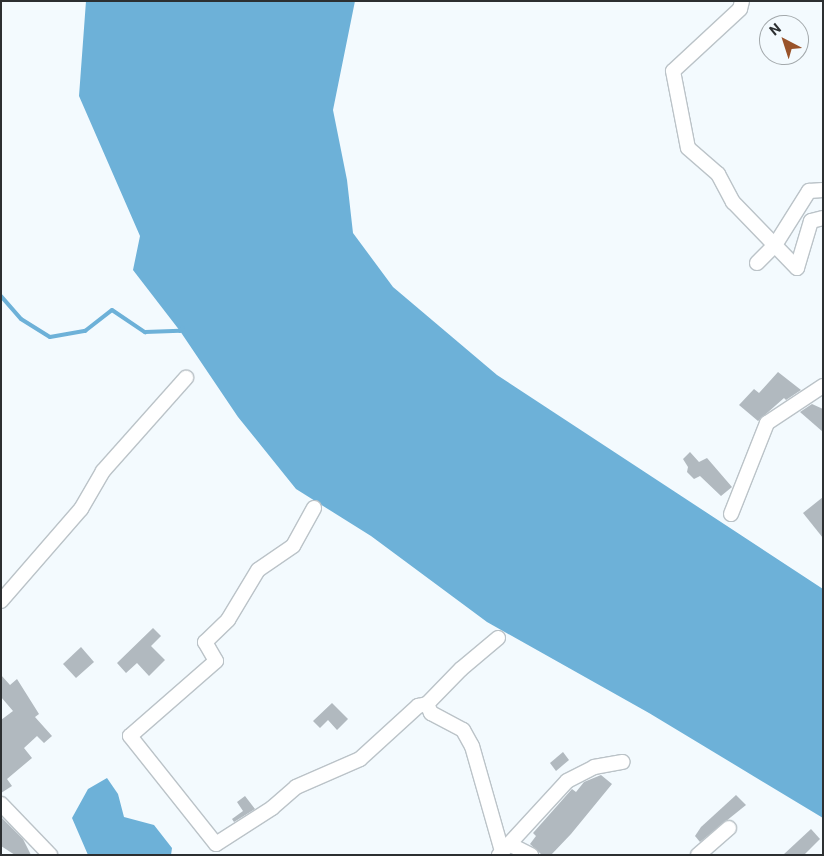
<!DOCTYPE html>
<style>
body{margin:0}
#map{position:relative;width:824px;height:856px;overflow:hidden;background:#f3fafe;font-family:Roboto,sans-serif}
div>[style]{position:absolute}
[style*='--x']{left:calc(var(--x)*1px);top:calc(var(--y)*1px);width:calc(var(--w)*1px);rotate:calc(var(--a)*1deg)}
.water>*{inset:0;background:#6db1d8}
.stream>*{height:4px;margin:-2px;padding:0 2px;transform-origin:2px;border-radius:2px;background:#6db1d8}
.building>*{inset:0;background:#b1b9bf}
.roads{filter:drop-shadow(1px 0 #bbc3c8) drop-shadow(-1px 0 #bbc3c8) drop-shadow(0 1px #bbc3c8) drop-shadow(0 -1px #bbc3c8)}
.minor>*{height:14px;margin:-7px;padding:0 7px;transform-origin:7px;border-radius:7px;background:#fff}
span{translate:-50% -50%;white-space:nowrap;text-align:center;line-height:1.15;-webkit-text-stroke:4.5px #f3fafe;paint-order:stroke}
.frame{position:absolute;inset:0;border:2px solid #2c2f31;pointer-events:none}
.north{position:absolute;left:759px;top:15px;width:50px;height:50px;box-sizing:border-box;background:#f3fafe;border:1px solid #a3a9ac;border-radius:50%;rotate:320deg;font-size:14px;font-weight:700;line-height:20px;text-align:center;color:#2c2f31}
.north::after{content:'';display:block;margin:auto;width:18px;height:22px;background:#99532a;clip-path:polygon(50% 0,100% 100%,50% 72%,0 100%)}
</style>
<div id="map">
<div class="water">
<div style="clip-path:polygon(86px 1px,355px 1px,333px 110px,347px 180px,353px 233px,393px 287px,497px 375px,823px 589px,823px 818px,649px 713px,487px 622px,371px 536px,296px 489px,238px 417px,180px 331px,133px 270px,140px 236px,79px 96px)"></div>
<div style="clip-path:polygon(107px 778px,118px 794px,124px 817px,154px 825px,172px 848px,171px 855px,88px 855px,72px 818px,88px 789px)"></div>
</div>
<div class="stream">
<div style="--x:1;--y:296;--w:30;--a:49"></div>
<div style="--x:21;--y:319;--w:34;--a:32"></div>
<div style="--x:50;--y:337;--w:36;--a:-10"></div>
<div style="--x:85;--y:331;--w:34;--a:-38"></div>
<div style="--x:112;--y:310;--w:40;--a:34"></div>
<div style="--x:145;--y:332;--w:35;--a:-2"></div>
<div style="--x:180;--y:331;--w:4;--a:-56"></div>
</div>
<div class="building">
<div style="clip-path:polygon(778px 372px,801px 390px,786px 400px,784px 398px,758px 421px,739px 405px,754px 389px,759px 393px)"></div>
<div style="clip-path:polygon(812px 404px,823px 409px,823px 432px,800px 412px)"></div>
<div style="clip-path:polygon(690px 452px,699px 462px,707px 458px,732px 487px,721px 496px,700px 476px,694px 479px,687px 472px,688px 467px,683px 459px)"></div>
<div style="clip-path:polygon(823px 497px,823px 538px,803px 513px)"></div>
<div style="clip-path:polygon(153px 628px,161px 636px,151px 646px,165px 660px,149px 676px,137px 663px,126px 673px,117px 663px)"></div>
<div style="clip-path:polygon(81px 647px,94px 662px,76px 678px,63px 664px)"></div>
<div style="clip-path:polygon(1px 675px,10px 685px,17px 679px,39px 714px,35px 717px,52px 736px,44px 743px,37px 736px,24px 748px,32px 758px,7px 779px,12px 786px,1px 793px,1px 720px,13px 711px,1px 697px)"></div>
<div style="clip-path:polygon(332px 703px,348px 719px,337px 730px,328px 720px,320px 728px,313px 721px)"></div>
<div style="clip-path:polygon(563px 752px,569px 760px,556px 771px,550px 763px)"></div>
<div style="clip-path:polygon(601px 775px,612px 784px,571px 834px,551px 855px,542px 855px,530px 844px,536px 836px,533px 833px,572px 789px,576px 792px,584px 782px)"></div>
<div style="clip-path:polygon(736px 795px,746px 805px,700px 842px,695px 836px,701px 827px)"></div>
<div style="clip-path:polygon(245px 796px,255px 809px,234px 822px,232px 819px,243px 811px,237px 802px)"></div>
<div style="clip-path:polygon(1px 817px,23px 839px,31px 855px,15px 855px,1px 846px)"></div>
<div style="clip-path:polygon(811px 829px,820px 839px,804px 855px,783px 855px)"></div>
</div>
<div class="roads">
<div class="minor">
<div style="--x:742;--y:1;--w:8;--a:104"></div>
<div style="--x:740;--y:9;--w:91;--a:137.2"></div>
<div style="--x:673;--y:71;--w:78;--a:79"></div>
<div style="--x:688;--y:148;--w:40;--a:41"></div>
<div style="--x:718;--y:174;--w:32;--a:62"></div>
<div style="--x:733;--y:202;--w:92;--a:45.9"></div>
<div style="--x:797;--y:268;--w:49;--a:-73.4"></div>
<div style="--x:811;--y:221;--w:12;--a:-14"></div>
<div style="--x:757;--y:263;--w:25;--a:-45"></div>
<div style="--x:775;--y:245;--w:64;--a:-57.8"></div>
<div style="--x:809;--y:191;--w:14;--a:-4"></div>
<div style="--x:314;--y:508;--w:43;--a:118.9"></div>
<div style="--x:293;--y:546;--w:42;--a:145.6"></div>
<div style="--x:258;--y:570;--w:58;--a:121"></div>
<div style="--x:228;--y:620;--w:32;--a:136"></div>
<div style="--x:205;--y:642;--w:22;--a:60"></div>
<div style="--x:216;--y:661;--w:114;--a:138.9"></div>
<div style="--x:130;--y:736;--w:138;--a:51.5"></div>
<div style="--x:216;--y:844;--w:67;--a:-32.7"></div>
<div style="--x:272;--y:808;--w:32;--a:-41"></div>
<div style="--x:296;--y:787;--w:70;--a:-23.6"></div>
<div style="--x:360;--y:759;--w:79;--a:-42.4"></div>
<div style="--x:418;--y:706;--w:9;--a:-13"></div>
<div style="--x:731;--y:514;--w:98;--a:-68.4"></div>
<div style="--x:767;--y:423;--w:67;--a:-33.5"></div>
<div style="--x:1;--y:601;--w:122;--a:-49"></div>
<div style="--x:81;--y:509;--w:44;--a:-59.9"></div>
<div style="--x:103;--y:471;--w:125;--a:-48.3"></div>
<div style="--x:498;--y:638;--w:48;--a:140"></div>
<div style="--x:461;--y:669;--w:49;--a:134.2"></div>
<div style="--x:427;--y:704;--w:10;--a:66"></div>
<div style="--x:431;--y:713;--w:36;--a:28"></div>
<div style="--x:463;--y:730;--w:18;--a:61"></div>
<div style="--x:472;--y:746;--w:109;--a:74.1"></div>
<div style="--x:1;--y:804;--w:71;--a:46.1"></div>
<div style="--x:509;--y:844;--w:25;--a:27"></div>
<div style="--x:499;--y:855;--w:100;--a:-47.4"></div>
<div style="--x:567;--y:781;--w:30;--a:-27"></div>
<div style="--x:594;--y:767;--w:29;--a:-10"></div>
<div style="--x:698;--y:855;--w:41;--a:-41.1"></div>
</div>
</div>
<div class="frame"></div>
<div class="north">N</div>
</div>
